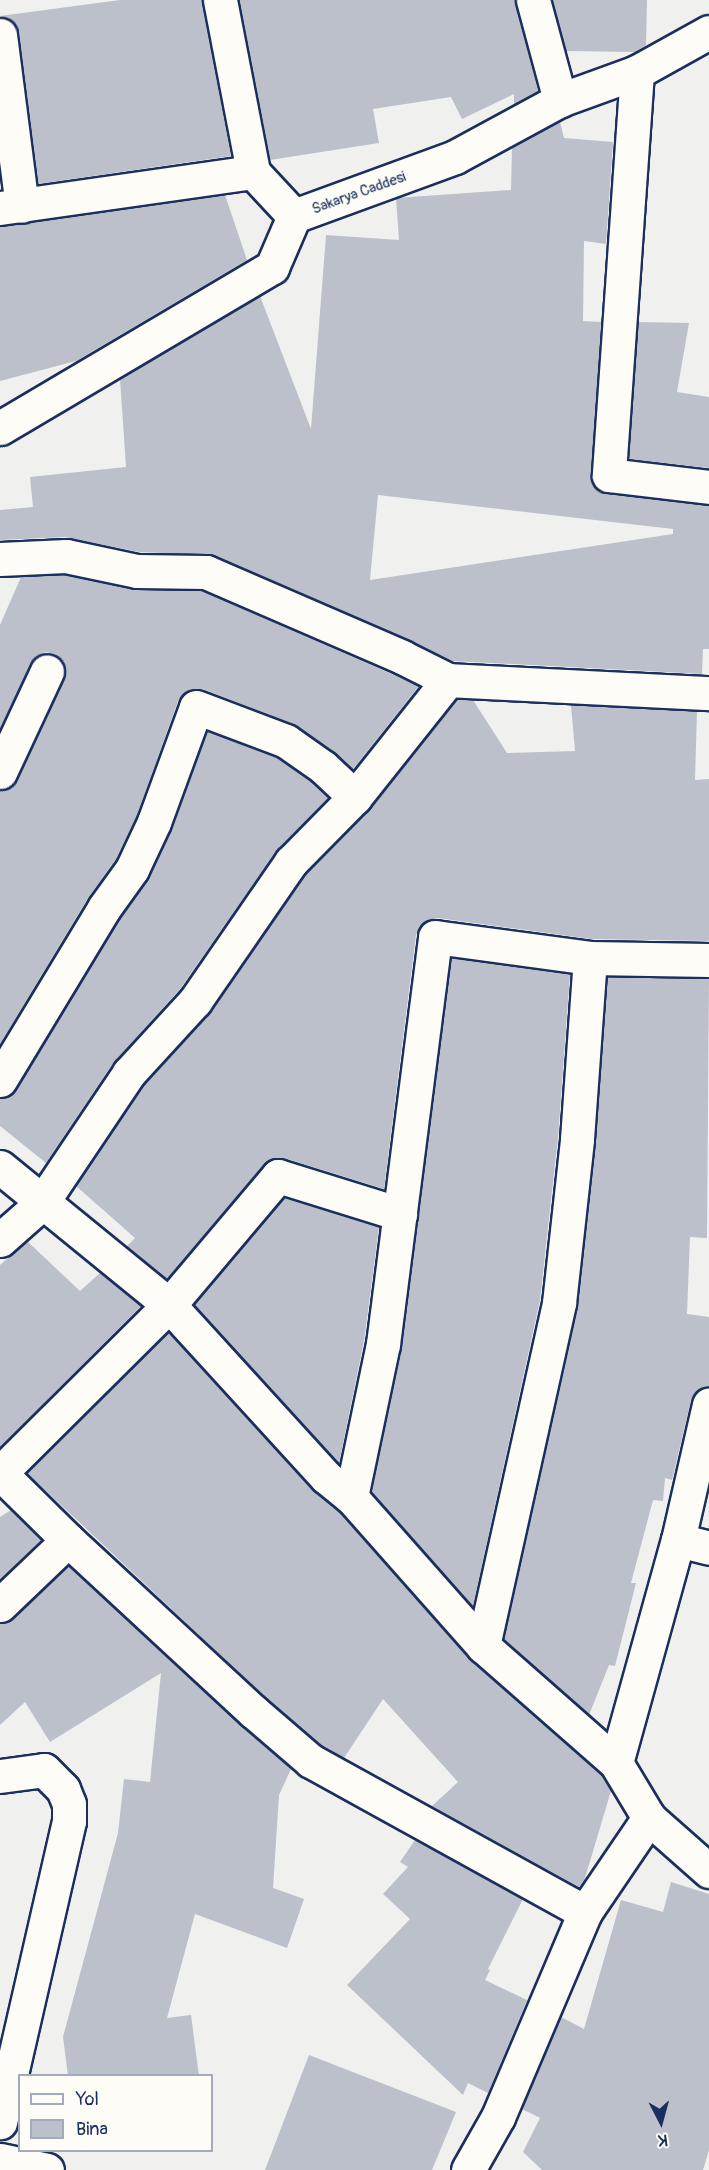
<!DOCTYPE html>
<style>
body{margin:0}
#map{position:relative;width:709px;height:2170px;overflow:hidden;background:#f0f0ee;font-family:Pangolin,sans-serif}
div>[style]{position:absolute}
[style*='--x']{left:calc(var(--x)*1px);top:calc(var(--y)*1px);width:calc(var(--w)*1px);rotate:calc(var(--a)*1deg)}
.building>*{inset:0;background:#bbc0ca}
.roads{filter:drop-shadow(2px 0 #1b2f5e) drop-shadow(-2px 0 #1b2f5e) drop-shadow(0 2px #1b2f5e) drop-shadow(0 -2px #1b2f5e)}
.minor>*{height:33px;margin:-16.5px;padding:0 16.5px;transform-origin:16.5px;border-radius:16.5px;background:#fdfcf7}
span{translate:-50% -50%;white-space:nowrap;text-align:center;line-height:1.15;-webkit-text-stroke:4.5px #fdfcf7;paint-order:stroke}
.street-label{font-size:15px;color:#1b2f5e}
.legend{position:absolute;left:18px;top:2074px;width:195px;height:78px;box-sizing:border-box;background:#fdfcf7;border:2px solid #a3aaba;margin:0;padding:8px 10px;list-style:none;font-size:18px;color:#1b2f5e}
.legend li{display:flex;align-items:center;gap:12px;height:30px}
.legend b{width:30px;border:2px solid #a3aaba}
.north{position:absolute;left:631px;top:2092px;width:60px;height:60px;-webkit-text-stroke:4px #fdfcf7;paint-order:stroke;rotate:174deg;font-size:16px;font-weight:700;line-height:24px;text-align:center;color:#1b2f5e}
.north::after{content:'';display:block;margin:auto;width:21px;height:27px;background:#1b2f5e;clip-path:polygon(50% 0,100% 100%,50% 72%,0 100%)}
</style>
<div id="map">
<div class="building">
<div style="clip-path:polygon(120px 0,202px 0,231px 156px,38px 184px,19px 33px,14px 23px,0 16px)"></div>
<div style="clip-path:polygon(239px 0,515px 0,538px 91px,514px 104px,514px 94px,462px 119px,451px 97px,373px 109px,379px 143px,270px 160px)"></div>
<div style="clip-path:polygon(552px 0,647px 0,646px 45px,635px 52px,566px 51px)"></div>
<div style="clip-path:polygon(evenodd,560px 122px,564px 138px,613px 142px,606px 244px,584px 241px,583px 321px,601px 322px,592px 482px,598px 490px,607px 494px,709px 505px,709px 649px,703px 649px,702px 674px,453px 661px,409px 640px,213px 555px,139px 552px,65px 537px,0 540px,0 510px,33px 507px,30px 477px,126px 467px,120px 379px,260px 296px,311px 429px,326px 235px,399px 240px,396px 198px,511px 190px,512px 147px,560px 122px,378px 495px,673px 529px,673px 534px,370px 580px,378px 495px)"></div>
<div style="clip-path:polygon(225px 195px,247px 260px,76px 361px,0 381px,0 226px)"></div>
<div style="clip-path:polygon(638px 322px,689px 323px,677px 392px,709px 397px,709px 468px,629px 459px)"></div>
<div style="clip-path:polygon(64px 575px,133px 589px,202px 591px,419px 686px,353px 769px,334px 752px,293px 724px,203px 689px,192px 689px,184px 693px,178px 701px,137px 815px,116px 859px,88px 898px,0 1044px,0 790px,10px 788px,17px 780px,64px 679px,66px 670px,63px 661px,55px 654px,46px 652px,36px 656px,0 728px,0 625px,21px 577px)"></div>
<div style="clip-path:polygon(457px 699px,473px 700px,507px 753px,575px 751px,571px 705px,697px 711px,695px 780px,709px 779px,709px 941px,591px 939px,438px 918px,427px 920px,420px 926px,416px 935px,384px 1189px,284px 1158px,272px 1158px,264px 1164px,167px 1279px,127px 1246px,135px 1238px,76px 1186px,144px 1085px,210px 1012px,306px 874px,370px 809px)"></div>
<div style="clip-path:polygon(207px 731px,277px 758px,311px 782px,328px 798px,276px 851px,180px 989px,113px 1063px,46px 1163px,0 1126px,0 1099px,10px 1096px,16px 1090px,120px 918px,149px 877px,172px 828px)"></div>
<div style="clip-path:polygon(451px 958px,570px 974px,558px 1137px,540px 1300px,473px 1606px,371px 1492px,402px 1346px)"></div>
<div style="clip-path:polygon(607px 977px,709px 979px,707px 1238px,690px 1237px,687px 1314px,709px 1317px,709px 1387px,696px 1392px,691px 1400px,672px 1480px,665px 1478px,663px 1501px,653px 1500px,631px 1583px,636px 1583px,615px 1666px,609px 1665px,589px 1715px,504px 1639px,578px 1305px,596px 1140px)"></div>
<div style="clip-path:polygon(284px 1198px,379px 1227px,364px 1341px,339px 1463px,194px 1305px)"></div>
<div style="clip-path:polygon(27px 1241px,80px 1291px,100px 1273px,141px 1306px,0 1447px,0 1265px)"></div>
<div style="clip-path:polygon(168px 1332px,312px 1490px,338px 1511px,469px 1658px,601px 1775px,611px 1791px,585px 1878px,579px 1887px,432px 1806px,458px 1782px,383px 1699px,344px 1758px,322px 1746px,266px 1698px,27px 1473px)"></div>
<div style="clip-path:polygon(11px 1510px,41px 1540px,0 1579px,0 1517px)"></div>
<div style="clip-path:polygon(68px 1566px,291px 1769px,279px 1795px,273px 1888px,304px 1899px,287px 1948px,195px 1914px,167px 2018px,191px 2015px,199px 2076px,68px 2076px,63px 2037px,118px 1833px,124px 1779px,150px 1782px,161px 1673px,50px 1742px,25px 1702px,0 1725px,0 1623px,13px 1619px)"></div>
<div style="clip-path:polygon(415px 1840px,523px 1899px,488px 1969px,490px 1970px,485px 1980px,527px 2000px,488px 2093px,468px 2083px,463px 2095px,347px 1985px,410px 1919px,383px 1894px,408px 1867px,400px 1862px)"></div>
<div style="clip-path:polygon(671px 1882px,709px 1894px,709px 2150px,703px 2170px,542px 2170px,523px 2152px,540px 2118px,522px 2109px,561px 2017px,584px 2029px,621px 1900px,663px 1912px)"></div>
<div style="clip-path:polygon(309px 2055px,456px 2112px,432px 2170px,265px 2170px)"></div>
</div>
<div class="roads">
<div class="minor">
<div style="--x:220;--y:0;--w:175;--a:79.1"></div>
<div style="--x:533;--y:0;--w:104;--a:74.9"></div>
<div style="--x:0;--y:35;--w:172;--a:82.7"></div>
<div style="--x:637;--y:72;--w:404;--a:94"></div>
<div style="--x:609;--y:475;--w:101;--a:6.8"></div>
<div style="--x:0;--y:208;--w:256;--a:-8.1"></div>
<div style="--x:253;--y:172;--w:60;--a:47"></div>
<div style="--x:294;--y:216;--w:171;--a:-20.1"></div>
<div style="--x:455;--y:157;--w:119;--a:-28.5"></div>
<div style="--x:560;--y:100;--w:82;--a:-20"></div>
<div style="--x:637;--y:72;--w:82;--a:-29.1"></div>
<div style="--x:0;--y:428;--w:316;--a:-30.6"></div>
<div style="--x:272;--y:267;--w:56;--a:-66.7"></div>
<div style="--x:0;--y:559;--w:66;--a:-2.6"></div>
<div style="--x:66;--y:556;--w:73;--a:11.9"></div>
<div style="--x:137;--y:571;--w:69;--a:0.8"></div>
<div style="--x:206;--y:572;--w:214;--a:23.4"></div>
<div style="--x:402;--y:657;--w:51;--a:26.6"></div>
<div style="--x:448;--y:680;--w:261;--a:2.9"></div>
<div style="--x:0;--y:772;--w:111;--a:-65"></div>
<div style="--x:0;--y:1080;--w:201;--a:-58.8"></div>
<div style="--x:104;--y:908;--w:48;--a:-54.3"></div>
<div style="--x:132;--y:869;--w:52;--a:-64.9"></div>
<div style="--x:154;--y:822;--w:122;--a:-69.9"></div>
<div style="--x:196;--y:707;--w:96;--a:20.7"></div>
<div style="--x:286;--y:741;--w:45;--a:35.1"></div>
<div style="--x:323;--y:767;--w:44;--a:43.2"></div>
<div style="--x:0;--y:1167;--w:218;--a:39.2"></div>
<div style="--x:169;--y:1305;--w:233;--a:47.6"></div>
<div style="--x:326;--y:1477;--w:32;--a:39"></div>
<div style="--x:351;--y:1497;--w:199;--a:48.5"></div>
<div style="--x:483;--y:1646;--w:177;--a:41.3"></div>
<div style="--x:616;--y:1763;--w:64;--a:59"></div>
<div style="--x:649;--y:1818;--w:80;--a:41.5"></div>
<div style="--x:0;--y:1240;--w:55;--a:-41.3"></div>
<div style="--x:41;--y:1204;--w:158;--a:-56.1"></div>
<div style="--x:129;--y:1073;--w:98;--a:-47.5"></div>
<div style="--x:195;--y:1001;--w:169;--a:-55.4"></div>
<div style="--x:291;--y:862;--w:91;--a:-45.4"></div>
<div style="--x:355;--y:797;--w:149;--a:-51.5"></div>
<div style="--x:0;--y:1473;--w:95;--a:44.6"></div>
<div style="--x:68;--y:1540;--w:253;--a:42.8"></div>
<div style="--x:254;--y:1712;--w:75;--a:40.7"></div>
<div style="--x:311;--y:1761;--w:313;--a:28.9"></div>
<div style="--x:0;--y:1473;--w:238;--a:-44.8"></div>
<div style="--x:169;--y:1305;--w:169;--a:-49.8"></div>
<div style="--x:278;--y:1176;--w:128;--a:17.3"></div>
<div style="--x:351;--y:1497;--w:156;--a:-78.2"></div>
<div style="--x:383;--y:1344;--w:410;--a:-82.7"></div>
<div style="--x:435;--y:937;--w:156;--a:7.7"></div>
<div style="--x:590;--y:958;--w:119;--a:1"></div>
<div style="--x:678;--y:1540;--w:32;--a:14"></div>
<div style="--x:0;--y:1605;--w:94;--a:-43.7"></div>
<div style="--x:483;--y:1646;--w:351;--a:-77.5"></div>
<div style="--x:559;--y:1303;--w:165;--a:-83.7"></div>
<div style="--x:577;--y:1139;--w:181;--a:-85.9"></div>
<div style="--x:616;--y:1763;--w:231;--a:-74.5"></div>
<div style="--x:678;--y:1540;--w:139;--a:-77.1"></div>
<div style="--x:0;--y:1776;--w:44;--a:-7.8"></div>
<div style="--x:44;--y:1770;--w:27;--a:45"></div>
<div style="--x:63;--y:1789;--w:16;--a:68"></div>
<div style="--x:69;--y:1804;--w:17;--a:90"></div>
<div style="--x:69;--y:1821;--w:309;--a:102.9"></div>
<div style="--x:0;--y:2160;--w:48;--a:12"></div>
<div style="--x:468;--y:2170;--w:61;--a:-60.5"></div>
<div style="--x:498;--y:2117;--w:223;--a:-67"></div>
<div style="--x:585;--y:1912;--w:114;--a:-55.8"></div>
</div>
</div>
<div class="street-label">
<span style="left:359px;top:193px;rotate:-20deg">Sakarya Caddesi</span>
</div>
<ul class="legend">
<li><b style="height:8px;background:#fdfcf7"></b>Yol</li>
<li><b style="height:16px;background:#bbc0ca"></b>Bina</li>
</ul>
<div class="north">K</div>
</div>
